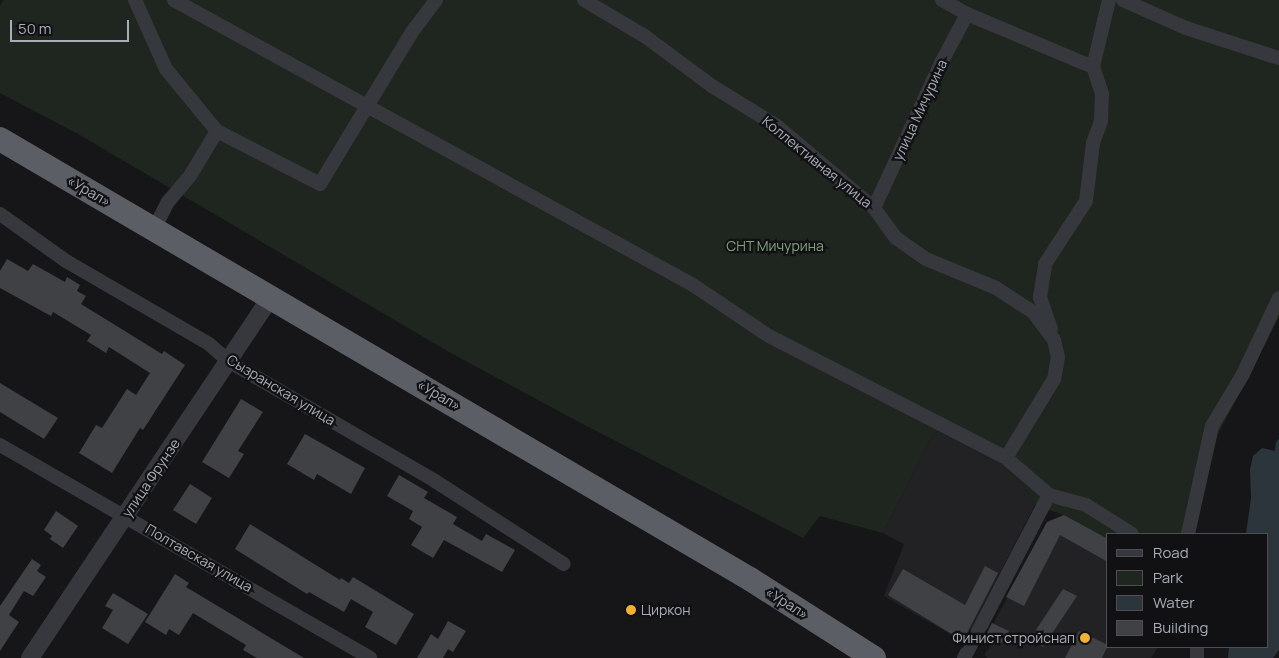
<!DOCTYPE html>
<meta charset="utf-8">
<style>
body{margin:0}
#map{position:relative;width:1279px;height:658px;overflow:hidden;background:#161618;font-family:Manrope,sans-serif}
div>[style]{position:absolute}
[style*='--x']{left:calc(var(--x)*1px);top:calc(var(--y)*1px);width:calc(var(--w)*1px);rotate:calc(var(--a)*1deg)}
.built>*{inset:0;background:#222225}
.green>*{inset:0;background:#1e261f}
.water>*{inset:0;background:#2c353c}
.building>*{inset:0;background:#404145}
.minor>*{height:14px;margin:-7px;padding:0 7px;transform-origin:7px;border-radius:7px;background:#37383d}
.tertiary>*{height:18px;margin:-9px;padding:0 9px;transform-origin:9px;border-radius:9px;background:#37383d}
.trunk>*{height:24px;margin:-12px;padding:0 12px;transform-origin:12px;border-radius:12px;background:#5b5e65}
.dots>*{width:14px;height:14px;translate:-50% -50%;box-sizing:border-box;border:2px solid #111113;border-radius:50%}
span{translate:-50% -50%;white-space:nowrap;text-align:center;line-height:1.15;-webkit-text-stroke:4.5px #111113;paint-order:stroke}
.street-label{font-size:14px;color:#a8adb8}
.park-label{font-size:14px;color:#7fa381}
.poi-label{font-size:14px;color:#a8adb8}
.left{translate:0 -50%;text-align:left}
.right{translate:-100% -50%;text-align:right}
.legend{position:absolute;left:1106px;top:533px;width:162px;height:115px;box-sizing:border-box;background:#111113;border:1px solid #4d4f55;margin:0;padding:6px 9px;list-style:none;font-size:15px;color:#a8adb8}
.legend li{display:flex;align-items:center;gap:10px;height:25px}
.legend b{width:25px;border:1px solid #4d4f55}
.scale{position:absolute;left:10px;top:20px;width:119px;height:22px;box-sizing:border-box;border:2px solid #a8adb8;border-top:0;padding-left:6px;font-size:15px;line-height:18px;white-space:nowrap;color:#a8adb8;-webkit-text-stroke:4px #111113;paint-order:stroke}
</style>
<div id="map">
<div class="built">
<div style="clip-path:polygon(938px 431px,1003px 466px,1024px 486px,1035px 505px,964px 642px,884px 596px,904px 544px,883px 533px,932px 436px)"></div>
<div style="clip-path:polygon(1064px 515px,1108px 539px,1108px 647px,1158px 647px,1151px 658px,988px 658px,984px 655px,994px 641px,987px 636px,1047px 522px)"></div>
</div>
<div class="green">
<div style="clip-path:polygon(3px 0,1279px 0,1279px 317px,1218px 434px,1194px 534px,1108px 534px,1108px 539px,1064px 515px,1035px 505px,1024px 486px,1003px 466px,938px 431px,932px 436px,883px 533px,820px 516px,803px 538px,577px 421px,449px 352px,78px 134px,0 93px,0 6px)"></div>
</div>
<div class="water">
<div style="clip-path:polygon(1279px 439px,1279px 650px,1273px 658px,1228px 658px,1229px 647px,1268px 647px,1268px 534px,1246px 534px,1251px 498px,1250px 469px,1253px 456px,1262px 448px,1275px 451px,1276px 442px)"></div>
</div>
<div class="building">
<div style="clip-path:polygon(7px 259px,28px 271px,33px 264px,65px 282px,67px 277px,80px 285px,77px 291px,86px 296px,81px 304px,162px 354px,164px 351px,185px 365px,143px 430px,140px 428px,112px 473px,79px 453px,96px 425px,102px 428px,127px 389px,136px 395px,150px 373px,109px 347px,106px 353px,87px 341px,91px 335px,53px 312px,51px 316px,0 288px,0 271px)"></div>
<div style="clip-path:polygon(0 383px,58px 418px,44px 439px,0 412px)"></div>
<div style="clip-path:polygon(241px 399px,263px 412px,238px 451px,244px 454px,229px 478px,202px 462px)"></div>
<div style="clip-path:polygon(305px 434px,365px 468px,351px 494px,317px 474px,314px 480px,287px 464px)"></div>
<div style="clip-path:polygon(399px 475px,428px 492px,424px 498px,457px 517px,453px 524px,482px 541px,486px 534px,515px 550px,502px 572px,444px 540px,433px 558px,411px 545px,422px 527px,409px 519px,413px 511px,387px 496px)"></div>
<div style="clip-path:polygon(190px 484px,212px 498px,196px 524px,173px 510px)"></div>
<div style="clip-path:polygon(56px 511px,78px 526px,63px 548px,50px 539px,52px 536px,44px 530px)"></div>
<div style="clip-path:polygon(1064px 515px,1108px 539px,1108px 562px,1060px 535px,1024px 606px,1006px 597px,1047px 522px)"></div>
<div style="clip-path:polygon(250px 524px,340px 580px,341px 578px,349px 583px,353px 577px,414px 614px,396px 645px,365px 627px,373px 612px,351px 599px,344px 612px,309px 592px,307px 594px,235px 549px)"></div>
<div style="clip-path:polygon(32px 559px,41px 565px,37px 571px,46px 577px,33px 596px,24px 591px,9px 615px,19px 622px,0 651px,0 606px)"></div>
<div style="clip-path:polygon(985px 566px,998px 573px,963px 641px,888px 595px,903px 569px,965px 605px)"></div>
<div style="clip-path:polygon(175px 574px,189px 583px,186px 587px,304px 658px,257px 658px,243px 650px,246px 645px,193px 613px,179px 635px,169px 629px,166px 635px,145px 622px)"></div>
<div style="clip-path:polygon(1063px 589px,1077px 596px,1043px 647px,1030px 639px)"></div>
<div style="clip-path:polygon(113px 593px,148px 614px,128px 644px,102px 628px,113px 610px,105px 606px)"></div>
<div style="clip-path:polygon(448px 621px,466px 631px,453px 652px,448px 649px,443px 658px,417px 658px,431px 634px,438px 639px)"></div>
<div style="clip-path:polygon(992px 623px,1009px 631px,1000px 645px,986px 635px)"></div>
<div style="clip-path:polygon(1079px 631px,1108px 645px,1102px 658px,1065px 658px)"></div>
</div>
<div class="minor">
<div style="--x:135;--y:0;--w:76;--a:65.8"></div>
<div style="--x:166;--y:69;--w:80;--a:50.6"></div>
<div style="--x:174;--y:0;--w:592;--a:28.77"></div>
<div style="--x:693;--y:285;--w:92;--a:33.9"></div>
<div style="--x:769;--y:336;--w:267;--a:27.2"></div>
<div style="--x:1006;--y:458;--w:57;--a:40.7"></div>
<div style="--x:584;--y:0;--w:72;--a:30.8"></div>
<div style="--x:646;--y:37;--w:82;--a:36.6"></div>
<div style="--x:712;--y:86;--w:76;--a:31.6"></div>
<div style="--x:777;--y:126;--w:127;--a:40.2"></div>
<div style="--x:874;--y:208;--w:37;--a:54"></div>
<div style="--x:896;--y:238;--w:37;--a:35"></div>
<div style="--x:926;--y:259;--w:76;--a:22.5"></div>
<div style="--x:996;--y:288;--w:44;--a:33"></div>
<div style="--x:1033;--y:312;--w:35;--a:53"></div>
<div style="--x:1054;--y:340;--w:17;--a:77"></div>
<div style="--x:1058;--y:357;--w:22;--a:100"></div>
<div style="--x:1054;--y:379;--w:92;--a:121.3"></div>
<div style="--x:942;--y:0;--w:29;--a:29"></div>
<div style="--x:967;--y:14;--w:137;--a:22.8"></div>
<div style="--x:1093;--y:67;--w:69;--a:-76.6"></div>
<div style="--x:1123;--y:0;--w:69;--a:24"></div>
<div style="--x:1186;--y:28;--w:98;--a:17.9"></div>
<div style="--x:874;--y:208;--w:160;--a:-65.2"></div>
<div style="--x:941;--y:63;--w:55;--a:-62"></div>
<div style="--x:0;--y:214;--w:81;--a:35.5"></div>
<div style="--x:66;--y:261;--w:165;--a:30.1"></div>
<div style="--x:209;--y:344;--w:28;--a:41"></div>
<div style="--x:230;--y:362;--w:58;--a:30.1"></div>
<div style="--x:280;--y:391;--w:179;--a:30.1"></div>
<div style="--x:435;--y:481;--w:153;--a:32.8"></div>
<div style="--x:154;--y:229;--w:30;--a:-63"></div>
<div style="--x:168;--y:202;--w:34;--a:-50"></div>
<div style="--x:190;--y:176;--w:52;--a:-59"></div>
<div style="--x:217;--y:131;--w:116;--a:27.2"></div>
<div style="--x:320;--y:184;--w:178;--a:-58.8"></div>
<div style="--x:412;--y:32;--w:40;--a:-53"></div>
<div style="--x:1051;--y:329;--w:34;--a:-109"></div>
<div style="--x:1040;--y:297;--w:33;--a:-81"></div>
<div style="--x:1045;--y:264;--w:75;--a:-56.9"></div>
<div style="--x:1086;--y:201;--w:58;--a:-83.1"></div>
<div style="--x:1093;--y:143;--w:23;--a:-70"></div>
<div style="--x:1101;--y:121;--w:27;--a:-88"></div>
<div style="--x:1102;--y:94;--w:28;--a:-108"></div>
<div style="--x:0;--y:445;--w:427;--a:29.9"></div>
<div style="--x:1188;--y:534;--w:111;--a:-77.5"></div>
<div style="--x:1212;--y:426;--w:61;--a:-59.2"></div>
<div style="--x:1243;--y:374;--w:84;--a:-64.7"></div>
<div style="--x:964;--y:658;--w:184;--a:-62.5"></div>
<div style="--x:1049;--y:495;--w:38;--a:15"></div>
<div style="--x:1086;--y:505;--w:54;--a:32.2"></div>
<div style="--x:1197;--y:658;--w:11;--a:-90"></div>
</div>
<div class="tertiary">
<div style="--x:30;--y:658;--w:434;--a:-56.3"></div>
</div>
<div class="trunk">
<div style="--x:0;--y:139;--w:870;--a:30.4"></div>
<div style="--x:750;--y:579;--w:147;--a:32.5"></div>
</div>
<div class="dots">
<div style="left:631px;top:610px;background:#f2b134"></div>
<div style="left:1085px;top:638px;background:#f2b134"></div>
</div>
<div class="street-label">
<span style="left:920px;top:110px;rotate:-65deg">улица Мичурина</span>
<span style="left:817px;top:162px;rotate:39deg">Коллективная улица</span>
<span style="left:89px;top:191px;rotate:30deg">«Урал»</span>
<span style="left:281px;top:390px;rotate:31deg">Сызранская улица</span>
<span style="left:439px;top:395px;rotate:30deg">«Урал»</span>
<span style="left:151px;top:478px;rotate:-56deg">улица Фрунзе</span>
<span style="left:199px;top:558px;rotate:30deg">Полтавская улица</span>
<span style="left:787px;top:603px;rotate:32deg">«Урал»</span>
</div>
<div class="park-label">
<span style="left:775px;top:246px">СНТ Мичурина</span>
</div>
<div class="poi-label">
<span class="left" style="left:641px;top:610px">Циркон</span>
<span class="right" style="left:1075px;top:638px">Финист стройснап</span>
</div>
<ul class="legend">
<li><b style="height:6px;background:#37383d"></b>Road</li>
<li><b style="height:14px;background:#1e261f"></b>Park</li>
<li><b style="height:14px;background:#2c353c"></b>Water</li>
<li><b style="height:14px;background:#404145"></b>Building</li>
</ul>
<div class="scale">50 m</div>
</div>
